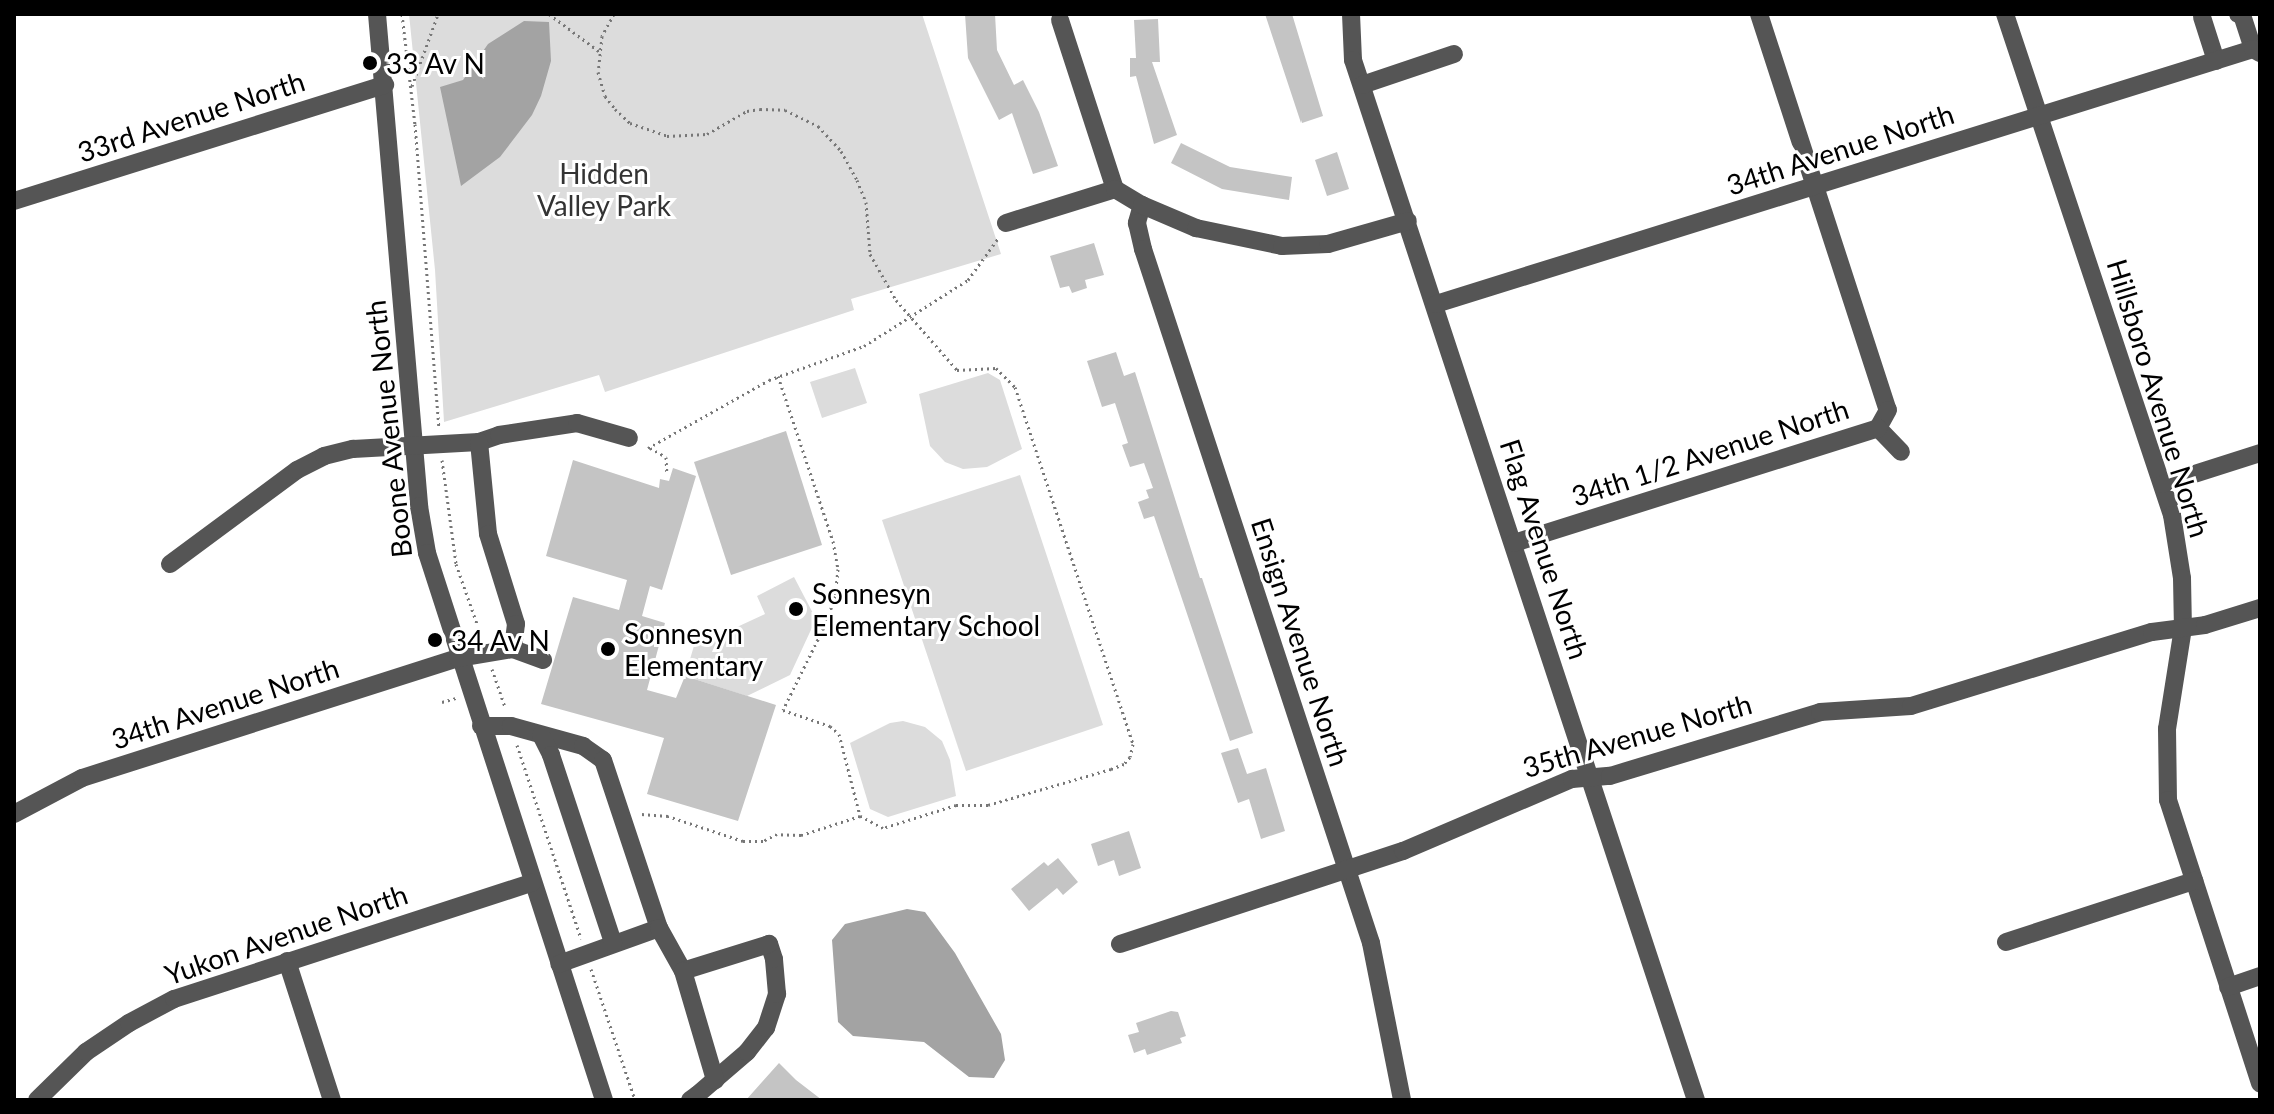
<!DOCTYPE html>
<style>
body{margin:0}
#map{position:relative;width:2274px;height:1114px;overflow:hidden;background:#fff;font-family:Lato,sans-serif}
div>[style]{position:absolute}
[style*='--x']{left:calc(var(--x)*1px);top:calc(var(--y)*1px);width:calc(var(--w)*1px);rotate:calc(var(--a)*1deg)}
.green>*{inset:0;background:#dcdcdc}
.water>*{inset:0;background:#a3a3a3}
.building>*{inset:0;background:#c4c4c4}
.path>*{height:3px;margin-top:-1.5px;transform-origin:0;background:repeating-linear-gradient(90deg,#777 0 2px,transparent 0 6px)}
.minor>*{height:18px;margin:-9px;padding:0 9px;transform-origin:9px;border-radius:9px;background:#555}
.dots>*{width:22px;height:22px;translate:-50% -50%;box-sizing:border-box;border:4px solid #fff;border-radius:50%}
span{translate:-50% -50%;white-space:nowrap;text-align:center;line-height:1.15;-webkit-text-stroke:6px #fff;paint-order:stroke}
.poi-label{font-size:28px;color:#000}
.left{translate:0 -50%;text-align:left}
.street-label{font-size:28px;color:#000}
.park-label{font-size:28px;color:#333}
.frame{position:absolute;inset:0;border:16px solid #000;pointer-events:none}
</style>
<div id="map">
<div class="green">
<div style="clip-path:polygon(409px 14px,922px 14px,1001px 254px,851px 299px,854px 310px,605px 392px,599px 375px,444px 422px,435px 270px)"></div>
<div style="clip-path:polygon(855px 368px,867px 403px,822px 418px,810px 382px)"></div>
<div style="clip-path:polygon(988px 373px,1000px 380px,1022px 449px,987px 467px,963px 469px,945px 462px,930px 446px,919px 394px)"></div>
<div style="clip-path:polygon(1020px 475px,1103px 725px,966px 771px,882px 520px)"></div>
<div style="clip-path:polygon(794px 577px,816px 619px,790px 675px,747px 696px,685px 676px,699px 629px,724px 633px,765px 614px,757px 596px)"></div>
<div style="clip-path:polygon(903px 721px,925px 727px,942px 741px,950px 760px,956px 796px,888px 817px,870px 809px,850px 743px,890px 723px)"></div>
</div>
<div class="water">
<div style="clip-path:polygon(524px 21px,549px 22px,551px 61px,541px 96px,532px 115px,500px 157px,461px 186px,440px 87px,463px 80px,488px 44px)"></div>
<div style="clip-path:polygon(907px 909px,925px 912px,955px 953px,1001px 1034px,1005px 1060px,994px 1078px,969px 1077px,924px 1042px,853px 1036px,838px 1022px,832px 940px,845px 924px)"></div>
</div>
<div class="building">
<div style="clip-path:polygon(965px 14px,995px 14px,997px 50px,1014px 85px,1023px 80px,1039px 112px,1058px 166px,1033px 174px,1012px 113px,999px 120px,968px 58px)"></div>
<div style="clip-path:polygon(1265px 14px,1292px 14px,1323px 116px,1302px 123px,1301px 120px,1301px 123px)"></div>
<div style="clip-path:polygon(1158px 19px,1160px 62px,1152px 62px,1177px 135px,1154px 144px,1136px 76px,1130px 77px,1130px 58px,1136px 58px,1134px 20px)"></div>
<div style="clip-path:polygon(1181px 143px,1230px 167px,1292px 177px,1289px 200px,1222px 189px,1171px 163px)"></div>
<div style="clip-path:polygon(1337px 152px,1349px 189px,1327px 196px,1315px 160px)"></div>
<div style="clip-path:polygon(1094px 243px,1104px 275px,1085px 280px,1087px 288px,1072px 293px,1069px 286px,1060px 288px,1050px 256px)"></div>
<div style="clip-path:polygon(1116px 352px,1124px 376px,1135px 372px,1200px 578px,1202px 578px,1253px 733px,1230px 741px,1154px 516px,1144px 519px,1138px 502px,1149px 498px,1146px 490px,1153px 488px,1144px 463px,1130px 467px,1122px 445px,1128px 443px,1115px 403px,1102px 407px,1087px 361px)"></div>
<div style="clip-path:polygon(786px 431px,822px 545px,731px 575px,694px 462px)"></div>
<div style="clip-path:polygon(573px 460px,659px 488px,660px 479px,669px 481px,673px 468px,696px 476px,662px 590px,650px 586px,642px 616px,665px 623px,647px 690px,676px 698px,685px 676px,776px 705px,738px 821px,647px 794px,664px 738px,541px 704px,573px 597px,619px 610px,627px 580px,546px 556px)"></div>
<div style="clip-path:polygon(1238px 748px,1247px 774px,1266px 768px,1285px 831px,1261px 839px,1249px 799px,1238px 803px,1221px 753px)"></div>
<div style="clip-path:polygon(1129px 831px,1141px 868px,1119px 876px,1114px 860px,1098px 866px,1091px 844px)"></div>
<div style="clip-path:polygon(1058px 858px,1078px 882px,1063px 895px,1057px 888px,1029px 911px,1011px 889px,1044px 862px,1048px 866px)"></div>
<div style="clip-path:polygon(1171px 1011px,1178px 1012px,1186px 1036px,1180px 1038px,1182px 1043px,1147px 1055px,1145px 1049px,1134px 1053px,1128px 1035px,1139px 1032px,1136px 1023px)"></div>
<div style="clip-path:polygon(779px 1063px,796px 1080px,822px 1100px,746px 1100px)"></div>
</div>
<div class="path">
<div style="--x:402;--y:14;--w:111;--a:83.3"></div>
<div style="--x:415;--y:124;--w:305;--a:85.5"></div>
<div style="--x:549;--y:14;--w:64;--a:36.7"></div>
<div style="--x:614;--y:14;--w:25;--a:119"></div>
<div style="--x:602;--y:36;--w:36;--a:96"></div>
<div style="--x:598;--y:72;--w:25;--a:74"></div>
<div style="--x:605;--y:96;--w:16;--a:52"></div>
<div style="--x:615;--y:109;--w:21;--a:43"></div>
<div style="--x:630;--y:123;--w:39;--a:19"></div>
<div style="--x:667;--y:136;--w:40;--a:-2.9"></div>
<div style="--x:707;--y:134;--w:46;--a:-29.9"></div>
<div style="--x:747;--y:111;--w:13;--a:-9"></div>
<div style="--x:760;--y:109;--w:25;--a:2"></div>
<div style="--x:785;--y:110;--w:37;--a:26"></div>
<div style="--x:818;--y:126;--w:34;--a:47"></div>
<div style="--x:841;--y:151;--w:33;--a:61"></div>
<div style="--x:857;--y:180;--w:24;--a:68"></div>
<div style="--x:866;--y:202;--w:52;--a:85.6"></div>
<div style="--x:870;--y:254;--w:53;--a:60.5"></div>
<div style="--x:896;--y:300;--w:93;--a:48.9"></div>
<div style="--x:957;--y:370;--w:39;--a:-3"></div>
<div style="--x:996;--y:368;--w:27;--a:45"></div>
<div style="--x:1015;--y:387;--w:376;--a:71.7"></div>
<div style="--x:1133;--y:744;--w:13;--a:103"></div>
<div style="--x:1130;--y:757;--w:9;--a:131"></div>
<div style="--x:1124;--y:764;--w:14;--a:159"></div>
<div style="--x:1111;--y:769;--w:128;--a:163.7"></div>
<div style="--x:988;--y:805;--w:32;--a:180"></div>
<div style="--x:956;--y:805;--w:77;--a:162.5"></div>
<div style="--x:883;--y:828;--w:26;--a:-152"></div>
<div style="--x:860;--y:816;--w:62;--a:162.1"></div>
<div style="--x:801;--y:835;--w:24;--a:-178"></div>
<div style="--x:777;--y:834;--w:16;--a:153"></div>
<div style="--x:763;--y:841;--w:20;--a:180"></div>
<div style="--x:743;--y:841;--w:79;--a:-161.6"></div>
<div style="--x:668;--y:816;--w:27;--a:-176"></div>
<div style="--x:412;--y:86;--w:77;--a:-70.1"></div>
<div style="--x:778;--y:376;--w:174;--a:71.6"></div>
<div style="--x:833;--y:541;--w:28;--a:80"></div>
<div style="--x:838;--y:569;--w:27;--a:96"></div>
<div style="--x:835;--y:596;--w:28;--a:108"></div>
<div style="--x:826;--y:623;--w:97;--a:116.3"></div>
<div style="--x:783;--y:710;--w:50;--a:18.8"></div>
<div style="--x:830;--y:726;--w:12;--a:42"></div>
<div style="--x:839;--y:734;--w:85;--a:75.6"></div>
<div style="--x:648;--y:448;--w:139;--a:-29.3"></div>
<div style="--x:769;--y:380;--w:101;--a:-19.7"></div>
<div style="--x:864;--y:346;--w:123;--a:-32.4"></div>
<div style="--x:968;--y:280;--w:53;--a:-54.2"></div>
<div style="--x:650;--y:448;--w:18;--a:29"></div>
<div style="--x:666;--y:457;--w:17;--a:87"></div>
<div style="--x:442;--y:460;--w:105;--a:82.3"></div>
<div style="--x:456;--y:564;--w:75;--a:70.6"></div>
<div style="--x:492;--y:669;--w:40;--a:71.1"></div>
<div style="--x:442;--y:702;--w:15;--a:-16"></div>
<div style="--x:517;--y:745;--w:204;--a:71.7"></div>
<div style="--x:591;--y:969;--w:138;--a:71.4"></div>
</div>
<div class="minor">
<div style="--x:377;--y:14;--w:494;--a:85.1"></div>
<div style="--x:419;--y:506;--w:48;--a:80.3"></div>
<div style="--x:427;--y:553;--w:575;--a:72.07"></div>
<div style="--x:1351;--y:14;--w:46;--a:87.5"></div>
<div style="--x:1353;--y:60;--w:1095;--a:71.75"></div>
<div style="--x:1759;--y:14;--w:416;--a:72"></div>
<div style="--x:1888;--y:410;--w:21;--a:119"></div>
<div style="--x:2005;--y:14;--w:528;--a:71.57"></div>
<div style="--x:2172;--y:515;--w:64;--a:81"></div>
<div style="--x:2182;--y:578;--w:50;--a:88.9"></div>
<div style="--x:2183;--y:628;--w:102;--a:99"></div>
<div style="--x:2167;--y:729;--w:71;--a:89.2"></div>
<div style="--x:2168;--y:800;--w:298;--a:72"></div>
<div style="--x:2238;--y:14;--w:4;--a:14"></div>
<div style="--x:2242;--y:15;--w:36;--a:72"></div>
<div style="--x:2202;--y:17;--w:46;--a:72.3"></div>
<div style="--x:1060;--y:20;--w:178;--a:72"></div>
<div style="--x:1362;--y:85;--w:97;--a:-18.6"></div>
<div style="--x:14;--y:201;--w:389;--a:-17.4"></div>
<div style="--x:1142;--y:205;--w:19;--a:106"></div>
<div style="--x:1137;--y:223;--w:27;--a:77"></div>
<div style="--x:1143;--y:249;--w:730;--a:71.81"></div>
<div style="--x:1371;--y:943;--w:160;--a:78.8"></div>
<div style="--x:1006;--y:223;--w:114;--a:-17.3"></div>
<div style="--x:1115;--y:189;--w:31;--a:31"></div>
<div style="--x:1142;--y:205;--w:59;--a:23.1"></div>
<div style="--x:1196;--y:228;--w:88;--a:11.8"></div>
<div style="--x:1282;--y:246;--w:46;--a:-2.5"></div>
<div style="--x:1328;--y:244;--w:83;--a:-16"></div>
<div style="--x:1436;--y:304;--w:856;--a:-17.33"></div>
<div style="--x:2253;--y:49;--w:8;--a:30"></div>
<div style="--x:1878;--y:428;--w:33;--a:46"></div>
<div style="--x:479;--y:442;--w:21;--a:-19"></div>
<div style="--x:499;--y:435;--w:79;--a:-8.7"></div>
<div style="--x:577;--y:423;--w:54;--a:16.1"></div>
<div style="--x:2163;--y:484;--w:102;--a:-17.7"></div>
<div style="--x:1514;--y:543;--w:382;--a:-17.5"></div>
<div style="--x:170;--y:564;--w:158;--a:-36.5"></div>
<div style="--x:297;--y:470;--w:30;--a:-27"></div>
<div style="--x:324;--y:456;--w:30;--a:-14"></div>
<div style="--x:353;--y:449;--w:126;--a:-3.2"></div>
<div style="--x:479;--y:442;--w:92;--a:84.4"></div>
<div style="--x:488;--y:534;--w:94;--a:72.7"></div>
<div style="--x:516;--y:624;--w:25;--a:97"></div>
<div style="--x:481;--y:726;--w:30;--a:0"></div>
<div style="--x:511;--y:726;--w:75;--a:15.5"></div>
<div style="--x:583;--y:746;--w:24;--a:35"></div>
<div style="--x:603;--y:760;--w:177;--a:71.6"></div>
<div style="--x:659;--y:928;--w:106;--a:160.2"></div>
<div style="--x:541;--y:735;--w:22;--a:63"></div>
<div style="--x:551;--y:755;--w:198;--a:71.7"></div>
<div style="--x:14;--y:814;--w:77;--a:-27.9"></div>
<div style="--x:82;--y:778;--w:395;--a:-17.7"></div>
<div style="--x:458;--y:658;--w:56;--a:-9.3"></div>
<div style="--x:513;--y:649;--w:32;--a:20"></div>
<div style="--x:659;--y:928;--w:49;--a:60.8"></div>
<div style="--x:2006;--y:942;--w:198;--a:-18"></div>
<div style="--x:1120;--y:944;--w:298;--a:-18.2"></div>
<div style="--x:1403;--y:851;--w:184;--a:-23.1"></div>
<div style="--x:1572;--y:779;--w:38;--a:-5"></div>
<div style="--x:1610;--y:776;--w:220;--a:-16.9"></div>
<div style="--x:1820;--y:712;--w:91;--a:-3.8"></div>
<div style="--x:1911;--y:706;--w:252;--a:-17.1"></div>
<div style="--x:2152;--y:632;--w:53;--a:-7.5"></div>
<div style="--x:2205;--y:625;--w:58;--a:-17.2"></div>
<div style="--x:287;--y:961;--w:146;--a:72.1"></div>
<div style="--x:2228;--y:987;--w:34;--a:-19"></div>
<div style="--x:37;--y:1100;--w:69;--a:-44.4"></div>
<div style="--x:86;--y:1052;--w:52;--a:-34"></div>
<div style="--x:129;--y:1023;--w:51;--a:-28.1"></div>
<div style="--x:174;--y:999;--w:376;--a:-18"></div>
<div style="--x:690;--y:1100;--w:9;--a:-36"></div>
<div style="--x:697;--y:1095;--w:66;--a:-40.7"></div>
<div style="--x:747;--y:1052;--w:31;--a:-52"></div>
<div style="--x:766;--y:1028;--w:36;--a:-72"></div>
<div style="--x:777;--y:994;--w:35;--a:-95"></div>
<div style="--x:774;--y:959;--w:16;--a:-108"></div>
<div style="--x:769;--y:944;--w:90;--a:162.6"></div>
<div style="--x:683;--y:971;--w:114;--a:73.6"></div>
</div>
<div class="dots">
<div style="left:370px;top:63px;background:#000"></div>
<div style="left:796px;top:609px;background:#000"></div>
<div style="left:435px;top:640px;background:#000"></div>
<div style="left:608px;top:649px;background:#000"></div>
</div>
<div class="poi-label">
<span class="left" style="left:386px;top:63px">33 Av N</span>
<span class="left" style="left:812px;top:609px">Sonnesyn<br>Elementary School</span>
<span class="left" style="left:624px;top:649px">Sonnesyn<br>Elementary</span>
<span class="left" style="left:451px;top:640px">34 Av N</span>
</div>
<div class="street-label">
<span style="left:191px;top:116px;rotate:-18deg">33rd Avenue North</span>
<span style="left:1840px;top:149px;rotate:-18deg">34th Avenue North</span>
<span style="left:2159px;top:398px;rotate:73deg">Hillsboro Avenue North</span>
<span style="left:388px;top:429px;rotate:-96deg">Boone Avenue North</span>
<span style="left:1710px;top:452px;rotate:-18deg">34th 1/2 Avenue North</span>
<span style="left:1545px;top:549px;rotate:72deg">Flag Avenue North</span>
<span style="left:1301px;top:642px;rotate:72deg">Ensign Avenue North</span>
<span style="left:225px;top:703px;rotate:-18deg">34th Avenue North</span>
<span style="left:1637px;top:735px;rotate:-16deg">35th Avenue North</span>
<span style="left:286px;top:934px;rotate:-19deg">Yukon Avenue North</span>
</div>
<div class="park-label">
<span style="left:604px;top:189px">Hidden<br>Valley Park</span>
</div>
<div class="frame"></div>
</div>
